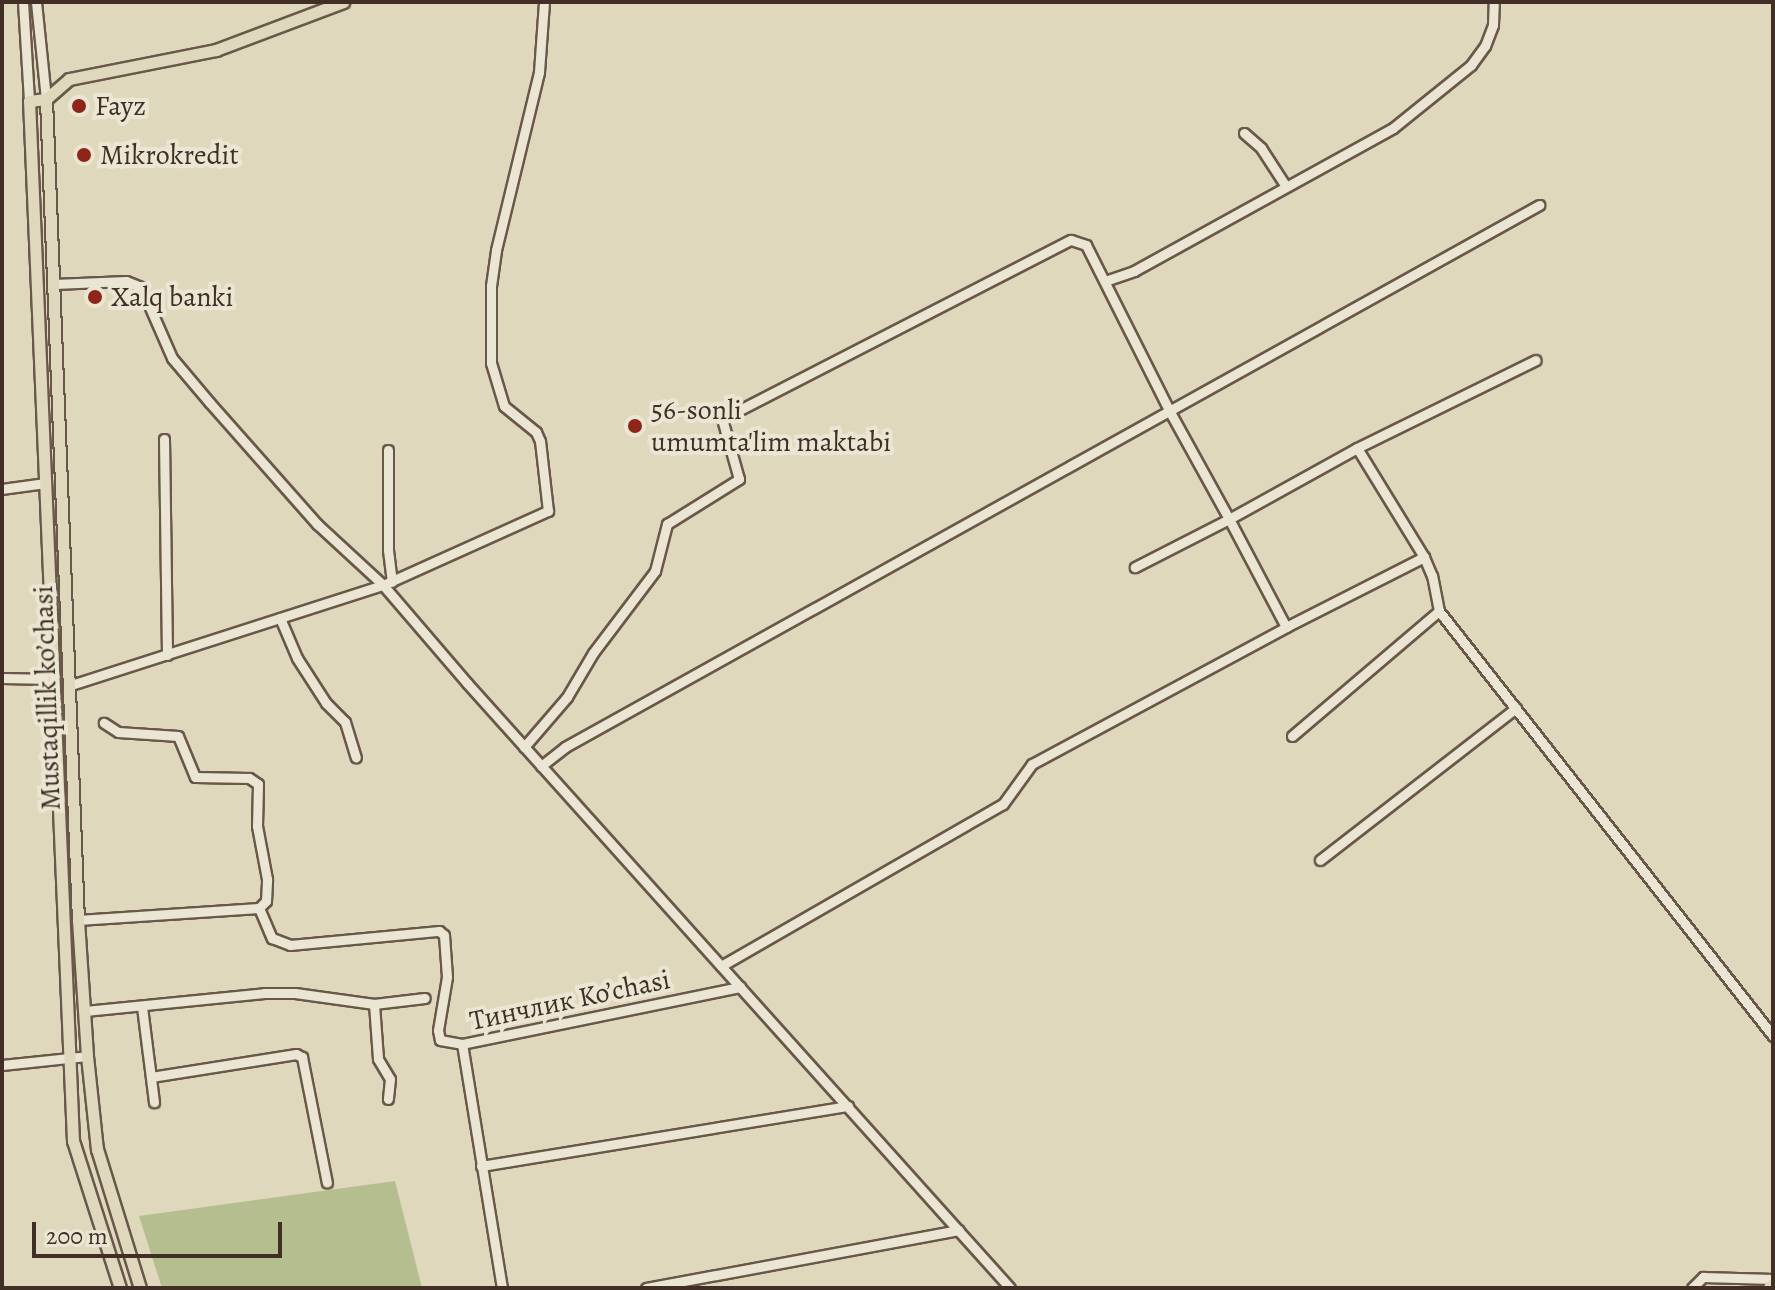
<!DOCTYPE html>
<meta charset="utf-8">
<style>
body{margin:0}
#map{position:relative;width:1775px;height:1290px;overflow:hidden;background:#e0d8bc;font-family:Alegreya,serif}
div>[style]{position:absolute}
[style*='--x']{left:calc(var(--x)*1px);top:calc(var(--y)*1px);width:calc(var(--w)*1px);rotate:calc(var(--a)*1deg)}
.green>*{inset:0;background:#b4be8f}
.roads{filter:drop-shadow(2px 0 #69584a) drop-shadow(-2px 0 #69584a) drop-shadow(0 2px #69584a) drop-shadow(0 -2px #69584a)}
.minor>*{height:9px;margin:-4.5px;padding:0 4.5px;transform-origin:4.5px;border-radius:4.5px;background:#ebe6d3}
.major>*{height:11px;margin:-5.5px;padding:0 5.5px;transform-origin:5.5px;border-radius:5.5px;background:#e0d8bc}
.highway>*{height:12px;margin:-6px;padding:0 6px;transform-origin:6px;border-radius:6px;background:#e0d8bc}
.dots>*{width:22px;height:22px;translate:-50% -50%;box-sizing:border-box;border:4px solid #ebe6d3;border-radius:50%}
span{translate:-50% -50%;white-space:nowrap;text-align:center;line-height:1.15;-webkit-text-stroke:8px #ebe6d3;paint-order:stroke}
.poi-label{font-size:28px;color:#412e24}
.left{translate:0 -50%;text-align:left}
.street-label{font-size:28px;color:#412e24}
.frame{position:absolute;inset:0;border:4px solid #412e24;pointer-events:none}
.scale{position:absolute;left:32px;top:1222px;width:250px;height:36px;box-sizing:border-box;border:4px solid #412e24;border-top:0;padding-left:10px;font-size:24px;line-height:28px;white-space:nowrap;color:#412e24;-webkit-text-stroke:6px #ebe6d3;paint-order:stroke}
</style>
<div id="map">
<div class="green">
<div style="clip-path:polygon(395px 1181px,422px 1288px,162px 1288px,139px 1216px)"></div>
</div>
<div class="roads">
<div class="minor">
<div style="--x:23;--y:2;--w:99;--a:86.5"></div>
<div style="--x:36;--y:2;--w:98;--a:84.1"></div>
<div style="--x:1244;--y:133;--w:23;--a:41"></div>
<div style="--x:1261;--y:148;--w:44;--a:57"></div>
<div style="--x:1105;--y:281;--w:31;--a:-19"></div>
<div style="--x:1134;--y:271;--w:296;--a:-28.9"></div>
<div style="--x:1393;--y:128;--w:100;--a:-38.9"></div>
<div style="--x:1471;--y:65;--w:24;--a:-54"></div>
<div style="--x:1485;--y:46;--w:22;--a:-69"></div>
<div style="--x:1493;--y:25;--w:23;--a:-88"></div>
<div style="--x:54;--y:284;--w:72;--a:-2.4"></div>
<div style="--x:126;--y:281;--w:16;--a:22"></div>
<div style="--x:141;--y:287;--w:77;--a:66.4"></div>
<div style="--x:172;--y:358;--w:59;--a:49.8"></div>
<div style="--x:210;--y:403;--w:162;--a:48.5"></div>
<div style="--x:317;--y:524;--w:90;--a:42.7"></div>
<div style="--x:383;--y:585;--w:129;--a:49.4"></div>
<div style="--x:467;--y:683;--w:813;--a:48.09"></div>
<div style="--x:164;--y:439;--w:216;--a:89.2"></div>
<div style="--x:388;--y:450;--w:100;--a:90"></div>
<div style="--x:388;--y:550;--w:32;--a:83"></div>
<div style="--x:2;--y:489;--w:43;--a:-7.9"></div>
<div style="--x:1439;--y:611;--w:541;--a:51.84"></div>
<div style="--x:280;--y:618;--w:43;--a:67"></div>
<div style="--x:297;--y:658;--w:54;--a:57.2"></div>
<div style="--x:326;--y:703;--w:27;--a:45"></div>
<div style="--x:345;--y:722;--w:37;--a:73"></div>
<div style="--x:1286;--y:627;--w:155;--a:-26.9"></div>
<div style="--x:2;--y:678;--w:51;--a:1.1"></div>
<div style="--x:71;--y:685;--w:328;--a:-17.8"></div>
<div style="--x:383;--y:585;--w:181;--a:-24.2"></div>
<div style="--x:548;--y:511;--w:70;--a:-96.5"></div>
<div style="--x:540;--y:441;--w:10;--a:-114"></div>
<div style="--x:536;--y:432;--w:41;--a:-140.9"></div>
<div style="--x:504;--y:406;--w:45;--a:-106.8"></div>
<div style="--x:491;--y:363;--w:77;--a:-90"></div>
<div style="--x:491;--y:286;--w:36;--a:-82"></div>
<div style="--x:496;--y:250;--w:183;--a:-76.4"></div>
<div style="--x:539;--y:72;--w:70;--a:-85.9"></div>
<div style="--x:1292;--y:736;--w:193;--a:-40.4"></div>
<div style="--x:1439;--y:611;--w:36;--a:-101"></div>
<div style="--x:1432;--y:576;--w:21;--a:-113"></div>
<div style="--x:1424;--y:557;--w:128;--a:-121.6"></div>
<div style="--x:524;--y:747;--w:66;--a:-49.3"></div>
<div style="--x:567;--y:697;--w:51;--a:-59.4"></div>
<div style="--x:593;--y:653;--w:103;--a:-52.9"></div>
<div style="--x:655;--y:571;--w:49;--a:-75.7"></div>
<div style="--x:667;--y:524;--w:85;--a:-32"></div>
<div style="--x:739;--y:479;--w:62;--a:-105.8"></div>
<div style="--x:722;--y:419;--w:392;--a:-27.2"></div>
<div style="--x:1071;--y:240;--w:16;--a:18"></div>
<div style="--x:1086;--y:245;--w:187;--a:63.3"></div>
<div style="--x:1170;--y:412;--w:122;--a:61.1"></div>
<div style="--x:1229;--y:519;--w:106;--a:152.9"></div>
<div style="--x:541;--y:766;--w:31;--a:-38"></div>
<div style="--x:565;--y:747;--w:1115;--a:-29.09"></div>
<div style="--x:1320;--y:860;--w:248;--a:-37.8"></div>
<div style="--x:259;--y:908;--w:33;--a:67"></div>
<div style="--x:272;--y:938;--w:19;--a:21"></div>
<div style="--x:290;--y:945;--w:150;--a:-5.4"></div>
<div style="--x:439;--y:931;--w:6;--a:39"></div>
<div style="--x:444;--y:935;--w:42;--a:85.9"></div>
<div style="--x:447;--y:977;--w:54;--a:99.6"></div>
<div style="--x:438;--y:1030;--w:10;--a:79"></div>
<div style="--x:440;--y:1040;--w:22;--a:10"></div>
<div style="--x:78;--y:920;--w:181;--a:-3.8"></div>
<div style="--x:259;--y:908;--w:10;--a:-45"></div>
<div style="--x:266;--y:901;--w:22;--a:-87"></div>
<div style="--x:267;--y:879;--w:54;--a:-100.7"></div>
<div style="--x:257;--y:826;--w:42;--a:-88.6"></div>
<div style="--x:258;--y:784;--w:11;--a:-146"></div>
<div style="--x:249;--y:778;--w:54;--a:-178.9"></div>
<div style="--x:195;--y:777;--w:44;--a:-112.5"></div>
<div style="--x:178;--y:736;--w:60;--a:-176.2"></div>
<div style="--x:118;--y:732;--w:17;--a:-147"></div>
<div style="--x:721;--y:966;--w:325;--a:-29.9"></div>
<div style="--x:1003;--y:804;--w:49;--a:-54.1"></div>
<div style="--x:1032;--y:764;--w:289;--a:-28.3"></div>
<div style="--x:1286;--y:627;--w:122;--a:-117.8"></div>
<div style="--x:1229;--y:519;--w:146;--a:-29"></div>
<div style="--x:1357;--y:448;--w:199;--a:-26.2"></div>
<div style="--x:374;--y:1004;--w:55;--a:85.8"></div>
<div style="--x:378;--y:1059;--w:23;--a:59"></div>
<div style="--x:390;--y:1079;--w:20;--a:96"></div>
<div style="--x:142;--y:1007;--w:96;--a:82.8"></div>
<div style="--x:85;--y:1011;--w:180;--a:-5.7"></div>
<div style="--x:264;--y:993;--w:31;--a:0"></div>
<div style="--x:295;--y:993;--w:80;--a:7.9"></div>
<div style="--x:374;--y:1004;--w:51;--a:-6.7"></div>
<div style="--x:2;--y:1065;--w:85;--a:-6"></div>
<div style="--x:151;--y:1077;--w:147;--a:-9"></div>
<div style="--x:296;--y:1054;--w:7;--a:27"></div>
<div style="--x:302;--y:1057;--w:128;--a:78.8"></div>
<div style="--x:481;--y:1166;--w:372;--a:-9.3"></div>
<div style="--x:502;--y:1288;--w:247;--a:-99.3"></div>
<div style="--x:462;--y:1044;--w:284;--a:-11.6"></div>
<div style="--x:646;--y:1288;--w:318;--a:-10.5"></div>
<div style="--x:1692;--y:1288;--w:16;--a:-45"></div>
<div style="--x:1703;--y:1277;--w:70;--a:1.6"></div>
</div>
<div class="major">
<div style="--x:46;--y:99;--w:822;--a:87.77"></div>
<div style="--x:78;--y:920;--w:136;--a:86.2"></div>
<div style="--x:87;--y:1056;--w:94;--a:83.9"></div>
<div style="--x:97;--y:1149;--w:145;--a:72.8"></div>
<div style="--x:120;--y:1288;--w:154;--a:-107.7"></div>
<div style="--x:73;--y:1141;--w:1041;--a:-92.42"></div>
<div style="--x:29;--y:101;--w:17;--a:-7"></div>
<div style="--x:46;--y:99;--w:30;--a:-41"></div>
<div style="--x:69;--y:79;--w:150;--a:-11.2"></div>
<div style="--x:216;--y:50;--w:136;--a:-20.7"></div>
</div>
<div class="highway">
<div style="--x:1770;--y:1288;--w:4;--a:-45"></div>
</div>
</div>
<div class="dots">
<div style="left:79px;top:106px;background:#8f2418"></div>
<div style="left:84px;top:155px;background:#8f2418"></div>
<div style="left:95px;top:297px;background:#8f2418"></div>
<div style="left:635px;top:426px;background:#8f2418"></div>
</div>
<div class="poi-label">
<span class="left" style="left:95px;top:106px">Fayz</span>
<span class="left" style="left:100px;top:155px">Mikrokredit</span>
<span class="left" style="left:111px;top:297px">Xalq banki</span>
<span class="left" style="left:651px;top:426px">56-sonli<br>umumta'lim maktabi</span>
</div>
<div class="street-label">
<span style="left:47px;top:698px;rotate:-92deg">Mustaqillik ko’chasi</span>
<span style="left:570px;top:1000px;rotate:-12deg">Тинчлик Ko’chasi</span>
</div>
<div class="frame"></div>
<div class="scale">200 m</div>
</div>
